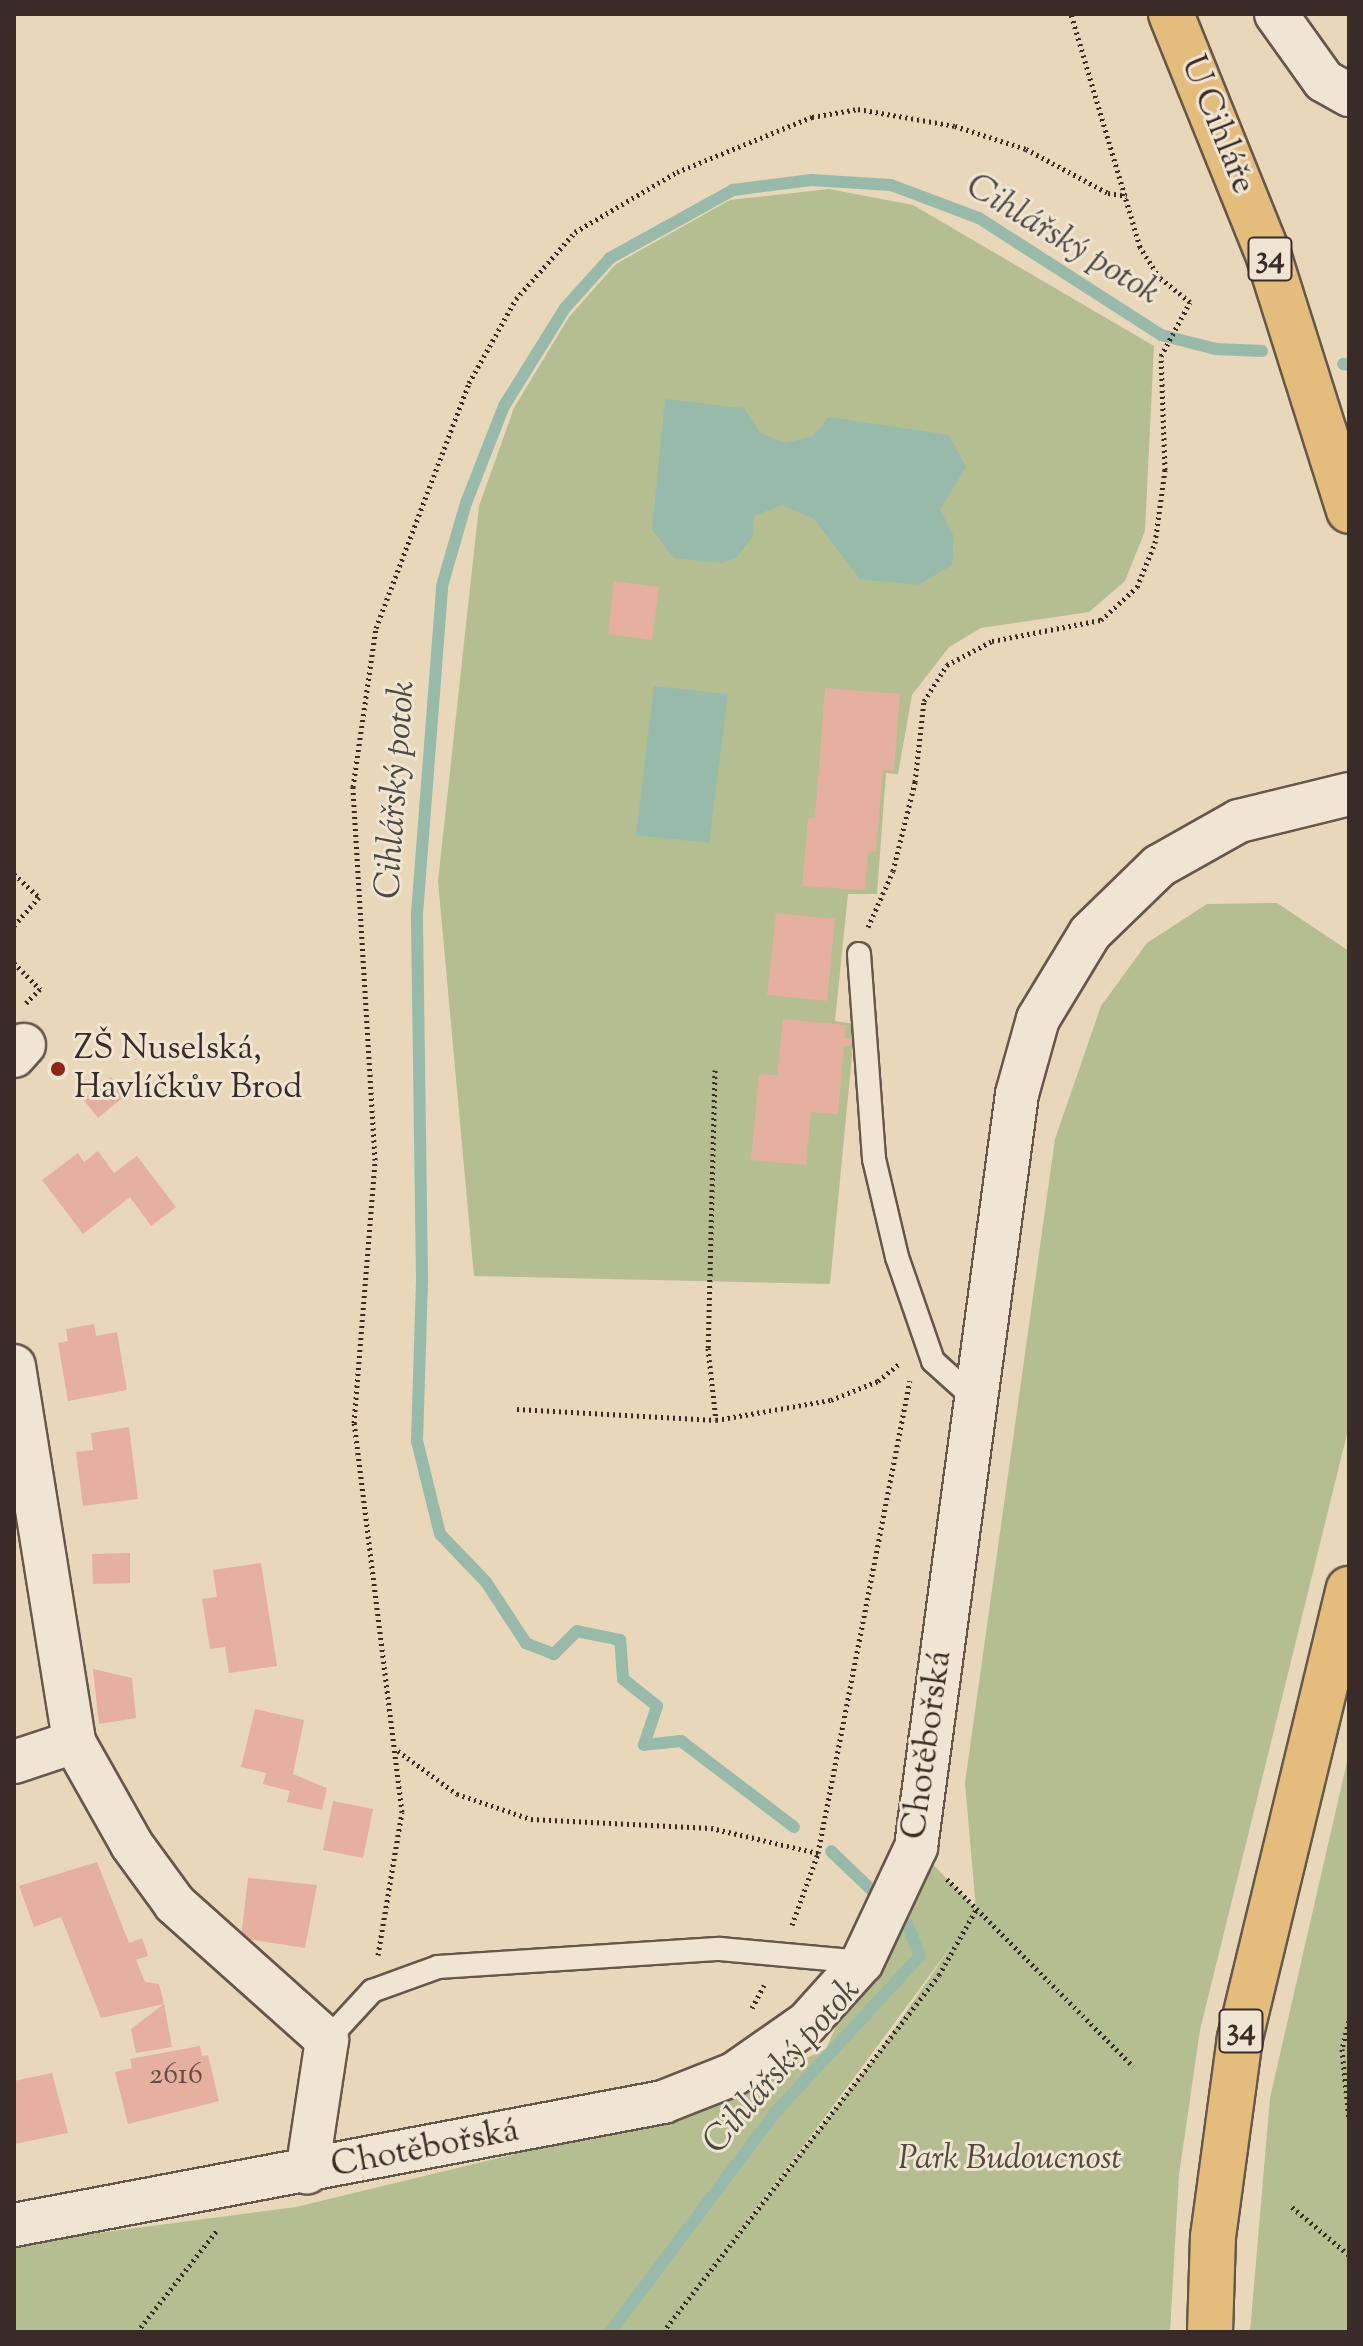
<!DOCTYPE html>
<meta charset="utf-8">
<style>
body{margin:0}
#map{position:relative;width:1363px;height:2346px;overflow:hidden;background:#e8d7b9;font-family:"Sorts Mill Goudy",serif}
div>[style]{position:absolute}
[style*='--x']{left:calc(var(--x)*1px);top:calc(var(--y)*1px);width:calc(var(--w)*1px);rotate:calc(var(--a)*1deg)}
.green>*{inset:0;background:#b4be90}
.water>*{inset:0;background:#98baab}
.stream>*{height:12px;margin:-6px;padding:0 6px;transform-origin:6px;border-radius:6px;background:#98baab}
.building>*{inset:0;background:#e5b09d}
.path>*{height:5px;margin-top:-2.5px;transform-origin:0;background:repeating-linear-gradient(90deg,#392c28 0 2px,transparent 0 6px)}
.roads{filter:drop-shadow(2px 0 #65574c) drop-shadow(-2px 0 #65574c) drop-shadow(0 2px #65574c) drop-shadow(0 -2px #65574c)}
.lane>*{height:22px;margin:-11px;padding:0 11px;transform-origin:11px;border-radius:11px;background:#f0e5d2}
.street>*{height:42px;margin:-21px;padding:0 21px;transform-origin:21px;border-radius:21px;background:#f0e5d2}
.primary>*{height:44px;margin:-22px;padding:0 22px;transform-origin:22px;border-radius:22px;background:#e4bc7c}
.dots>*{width:22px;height:22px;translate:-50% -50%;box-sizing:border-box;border:4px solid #f0e5d2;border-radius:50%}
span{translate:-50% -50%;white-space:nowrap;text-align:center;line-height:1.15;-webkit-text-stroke:6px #f0e5d2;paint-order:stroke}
.number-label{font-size:30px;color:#644d45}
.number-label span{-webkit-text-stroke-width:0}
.shield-label span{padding:2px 6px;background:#f0e5d2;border:2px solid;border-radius:6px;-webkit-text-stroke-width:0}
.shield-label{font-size:32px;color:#392c28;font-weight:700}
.street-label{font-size:34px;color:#392c28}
.poi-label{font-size:34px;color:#392c28}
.left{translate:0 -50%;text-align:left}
.park-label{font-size:34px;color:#52493d;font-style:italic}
.water-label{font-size:36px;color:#4c4842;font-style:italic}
.frame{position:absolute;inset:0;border:16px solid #392c28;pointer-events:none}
</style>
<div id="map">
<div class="green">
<div style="clip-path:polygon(829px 189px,913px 205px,1154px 346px,1145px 531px,1125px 581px,1089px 612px,981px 628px,949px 647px,912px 695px,898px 774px,886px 773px,877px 894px,848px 894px,835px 1021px,855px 1024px,830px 1284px,474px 1276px,438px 881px,479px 506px,514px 408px,569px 317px,616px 264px,730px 200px)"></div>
<div style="clip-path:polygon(evenodd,1277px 903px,1349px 951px,1349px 1426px,1200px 2030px,1179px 2175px,1170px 2332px,14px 2332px,14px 2244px,296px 2207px,693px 2111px,826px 2049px,916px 1847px,976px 1909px,965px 1783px,1055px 1139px,1101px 1006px,1147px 943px,1207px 904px,1277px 903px,955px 1941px,873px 2060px,704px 2277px,799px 2152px,955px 1941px)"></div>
<div style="clip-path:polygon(1349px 1753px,1349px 2332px,1250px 2332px,1270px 2098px)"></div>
</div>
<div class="water">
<div style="clip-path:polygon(665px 399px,744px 408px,760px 433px,786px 443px,813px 436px,829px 417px,949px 435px,966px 467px,940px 509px,954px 537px,952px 565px,918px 585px,860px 579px,814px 519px,782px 505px,754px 516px,752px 538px,736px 558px,722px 563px,674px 558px,652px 530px)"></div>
<div style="clip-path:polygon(654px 686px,728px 694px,709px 843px,636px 835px)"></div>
</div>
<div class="stream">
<div style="--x:1343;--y:364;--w:6;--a:9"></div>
<div style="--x:794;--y:1827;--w:142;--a:-142.7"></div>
<div style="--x:681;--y:1741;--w:37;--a:174"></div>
<div style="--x:644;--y:1745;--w:41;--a:-71.6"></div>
<div style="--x:657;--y:1706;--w:43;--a:-141.5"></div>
<div style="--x:623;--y:1679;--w:39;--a:-94"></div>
<div style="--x:620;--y:1640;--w:44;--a:-168.2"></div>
<div style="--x:577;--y:1631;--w:33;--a:135"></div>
<div style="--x:554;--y:1654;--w:30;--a:-159"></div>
<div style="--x:526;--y:1643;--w:73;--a:-123.3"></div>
<div style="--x:486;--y:1582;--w:66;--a:-133.8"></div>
<div style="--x:440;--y:1534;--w:96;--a:-103.9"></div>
<div style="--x:417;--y:1441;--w:163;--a:-88.2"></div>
<div style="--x:422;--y:1278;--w:364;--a:-90.8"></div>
<div style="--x:417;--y:914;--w:329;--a:-85.6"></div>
<div style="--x:442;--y:586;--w:86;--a:-73.9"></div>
<div style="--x:466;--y:503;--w:104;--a:-68.6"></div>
<div style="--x:504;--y:406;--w:115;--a:-58.1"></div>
<div style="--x:565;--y:308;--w:67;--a:-48"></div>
<div style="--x:610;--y:258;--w:141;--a:-28.9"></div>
<div style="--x:733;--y:190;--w:79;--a:-7.3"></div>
<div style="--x:811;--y:180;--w:80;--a:3.6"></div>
<div style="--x:891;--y:185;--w:94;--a:20.6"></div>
<div style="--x:979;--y:218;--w:216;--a:32.7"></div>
<div style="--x:1161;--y:335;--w:57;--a:14.3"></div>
<div style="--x:1216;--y:349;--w:46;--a:2.5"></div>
<div style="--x:610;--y:2332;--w:273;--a:-53"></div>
<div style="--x:774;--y:2114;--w:215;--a:-47.3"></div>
<div style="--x:920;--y:1956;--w:35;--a:-112"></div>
<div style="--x:907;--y:1924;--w:105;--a:-136.2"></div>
</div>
<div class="building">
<div style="clip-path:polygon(614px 581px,659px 587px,652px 640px,608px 634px)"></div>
<div style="clip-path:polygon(825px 688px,900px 694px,894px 771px,883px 770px,876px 851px,868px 853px,865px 890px,802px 886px,808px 818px,815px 818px)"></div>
<div style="clip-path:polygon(776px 913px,835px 919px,827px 1001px,767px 995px)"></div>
<div style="clip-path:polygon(783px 1019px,846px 1025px,845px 1039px,852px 1039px,851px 1046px,844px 1046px,838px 1114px,811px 1112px,806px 1165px,751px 1160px,759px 1074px,777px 1075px)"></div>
<div style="clip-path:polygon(111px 1077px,126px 1095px,98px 1118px,83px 1099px)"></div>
<div style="clip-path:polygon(98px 1151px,114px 1173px,137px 1156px,176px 1207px,151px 1226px,130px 1197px,83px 1234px,42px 1180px,78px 1153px,84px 1162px)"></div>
<div style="clip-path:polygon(94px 1324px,96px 1336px,117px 1332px,127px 1390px,68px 1401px,58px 1343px,68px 1341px,66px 1329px)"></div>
<div style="clip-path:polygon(129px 1427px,138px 1499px,83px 1506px,76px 1452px,93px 1450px,91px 1433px)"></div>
<div style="clip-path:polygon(130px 1553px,130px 1583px,93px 1584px,92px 1554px)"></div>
<div style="clip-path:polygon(261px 1563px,277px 1666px,229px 1673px,225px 1647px,210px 1649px,202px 1599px,217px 1597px,213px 1570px)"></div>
<div style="clip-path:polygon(93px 1669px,132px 1678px,136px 1718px,99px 1724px)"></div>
<div style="clip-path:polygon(255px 1709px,304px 1720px,293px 1774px,327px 1788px,322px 1810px,287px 1802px,290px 1791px,263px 1784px,266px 1773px,241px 1767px)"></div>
<div style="clip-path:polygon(333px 1801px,373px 1809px,363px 1858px,323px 1850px)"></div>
<div style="clip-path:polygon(97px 1862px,129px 1943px,142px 1938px,148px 1956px,136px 1960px,145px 1982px,159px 1984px,164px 2004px,101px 2018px,61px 1917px,34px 1927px,19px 1886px)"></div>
<div style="clip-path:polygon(248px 1878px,317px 1885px,305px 1948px,241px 1938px)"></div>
<div style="clip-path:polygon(164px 2004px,172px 2047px,136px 2053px,131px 2029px)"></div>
<div style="clip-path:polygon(200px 2046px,202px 2056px,208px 2055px,219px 2101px,128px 2124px,115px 2072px,132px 2068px,130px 2059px)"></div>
<div style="clip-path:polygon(52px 2073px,68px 2133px,14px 2144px,14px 2081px)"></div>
</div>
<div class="path">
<div style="--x:14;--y:874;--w:34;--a:43"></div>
<div style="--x:39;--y:897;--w:38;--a:131"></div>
<div style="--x:868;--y:927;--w:61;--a:-65.9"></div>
<div style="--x:893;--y:871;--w:92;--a:-76.1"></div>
<div style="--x:915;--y:782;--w:81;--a:-83.7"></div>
<div style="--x:924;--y:701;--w:43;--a:-57.4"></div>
<div style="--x:947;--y:665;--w:51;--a:-28.1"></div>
<div style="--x:992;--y:641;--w:111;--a:-10.9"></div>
<div style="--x:1101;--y:620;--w:49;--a:-42.5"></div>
<div style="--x:1137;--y:587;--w:48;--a:-67.8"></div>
<div style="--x:1155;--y:543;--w:74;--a:-82.2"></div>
<div style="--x:1165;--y:470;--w:114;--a:-92"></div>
<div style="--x:1161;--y:356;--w:61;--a:-61.8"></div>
<div style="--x:1190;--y:302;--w:38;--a:-141"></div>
<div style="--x:1160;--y:278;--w:37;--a:-123"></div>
<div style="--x:1140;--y:247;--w:243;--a:-106.5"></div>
<div style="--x:14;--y:963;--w:37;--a:45"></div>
<div style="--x:40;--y:989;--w:23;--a:135"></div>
<div style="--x:715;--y:1070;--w:278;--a:91.4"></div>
<div style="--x:708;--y:1348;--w:72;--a:83.7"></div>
<div style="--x:517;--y:1409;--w:199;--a:3.2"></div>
<div style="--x:716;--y:1420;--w:117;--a:-9.9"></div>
<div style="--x:831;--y:1400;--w:51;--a:-22"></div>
<div style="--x:878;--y:1381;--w:28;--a:-39"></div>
<div style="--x:398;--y:1751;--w:73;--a:36.1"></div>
<div style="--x:457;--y:1794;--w:78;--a:18.7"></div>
<div style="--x:531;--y:1819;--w:180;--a:2.9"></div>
<div style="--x:711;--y:1828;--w:110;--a:13.2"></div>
<div style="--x:947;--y:1879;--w:264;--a:45.2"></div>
<div style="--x:792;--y:1925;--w:77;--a:-70.1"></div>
<div style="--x:818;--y:1853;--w:481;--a:-79"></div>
<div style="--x:378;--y:1955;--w:145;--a:-80.5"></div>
<div style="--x:402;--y:1812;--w:392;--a:-97"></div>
<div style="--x:354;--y:1423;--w:264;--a:-85.4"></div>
<div style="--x:375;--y:1160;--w:374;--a:-93.4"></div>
<div style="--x:353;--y:787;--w:161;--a:-81.8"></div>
<div style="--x:376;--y:628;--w:262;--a:-69.2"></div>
<div style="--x:469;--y:383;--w:96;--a:-60.8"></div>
<div style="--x:516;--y:299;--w:89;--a:-48.6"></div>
<div style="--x:575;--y:232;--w:118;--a:-30.5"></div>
<div style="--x:677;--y:172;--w:146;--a:-22.2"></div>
<div style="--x:812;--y:117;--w:47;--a:-9.9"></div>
<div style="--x:858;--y:109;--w:98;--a:9.9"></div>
<div style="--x:955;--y:126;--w:75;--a:17.9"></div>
<div style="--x:1026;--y:149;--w:93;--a:28.2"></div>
<div style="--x:1108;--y:193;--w:19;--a:9"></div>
<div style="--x:752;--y:2008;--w:26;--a:-62"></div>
<div style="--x:1349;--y:2021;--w:29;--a:104"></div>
<div style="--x:1342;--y:2049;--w:71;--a:84.4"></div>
<div style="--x:1292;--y:2207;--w:75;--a:40.1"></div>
<div style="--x:137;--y:2332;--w:131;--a:-51.8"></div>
<div style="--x:663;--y:2332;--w:451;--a:-52.3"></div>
<div style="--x:939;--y:1975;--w:75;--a:-60.4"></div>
</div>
<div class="roads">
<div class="lane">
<div style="--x:859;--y:954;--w:206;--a:85.8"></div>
<div style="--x:874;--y:1159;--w:101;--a:76.8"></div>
<div style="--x:897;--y:1257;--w:110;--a:70.9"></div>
<div style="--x:933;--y:1361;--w:55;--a:42.1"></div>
<div style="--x:327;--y:2040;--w:67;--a:-47.4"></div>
<div style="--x:372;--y:1991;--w:70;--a:-20"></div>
<div style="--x:438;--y:1967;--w:283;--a:-3.7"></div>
<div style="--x:720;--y:1949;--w:143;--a:5.2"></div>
</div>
<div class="street">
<div style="--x:1276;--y:14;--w:82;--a:54.4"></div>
<div style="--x:1324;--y:81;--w:29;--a:29"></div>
<div style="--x:14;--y:1056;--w:15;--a:-48"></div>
<div style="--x:14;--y:1366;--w:381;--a:80.9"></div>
<div style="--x:74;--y:1742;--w:118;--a:60.6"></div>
<div style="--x:132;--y:1845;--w:73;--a:53.9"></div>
<div style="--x:175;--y:1904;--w:204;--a:41.8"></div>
<div style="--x:327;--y:2040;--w:134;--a:98.6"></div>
<div style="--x:14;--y:1762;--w:63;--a:-18.4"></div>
<div style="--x:14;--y:2225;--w:661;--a:-10.73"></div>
<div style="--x:663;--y:2102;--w:76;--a:-21.5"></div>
<div style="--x:734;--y:2074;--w:89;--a:-34.9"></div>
<div style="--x:807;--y:2023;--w:82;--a:-48"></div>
<div style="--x:862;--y:1962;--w:127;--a:-64.8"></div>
<div style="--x:916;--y:1847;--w:760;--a:-82.36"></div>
<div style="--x:1017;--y:1094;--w:78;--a:-74.4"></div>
<div style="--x:1038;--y:1019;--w:100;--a:-58.8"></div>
<div style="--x:1090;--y:933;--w:96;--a:-44.2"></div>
<div style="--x:1159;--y:866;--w:92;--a:-29.4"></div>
<div style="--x:1239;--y:821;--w:113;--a:-13.8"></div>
</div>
<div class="primary">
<div style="--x:1171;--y:14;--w:262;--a:68"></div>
<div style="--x:1269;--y:257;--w:266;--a:72.5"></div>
<div style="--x:1210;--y:2332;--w:95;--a:-88.2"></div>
<div style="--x:1213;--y:2237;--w:201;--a:-82.3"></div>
<div style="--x:1240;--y:2038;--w:462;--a:-76.4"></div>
</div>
</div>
<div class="dots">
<div style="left:58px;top:1069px;background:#8f2418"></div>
</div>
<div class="number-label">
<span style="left:176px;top:2076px">2616</span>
</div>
<div class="shield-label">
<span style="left:1270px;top:259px">34</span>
<span style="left:1241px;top:2031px">34</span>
</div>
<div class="street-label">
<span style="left:1217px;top:125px;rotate:68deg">U Cihláře</span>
<span style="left:928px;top:1745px;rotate:-82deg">Chotěbořská</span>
<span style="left:425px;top:2149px;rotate:-11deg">Chotěbořská</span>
</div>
<div class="poi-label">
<span class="left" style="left:74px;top:1069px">ZŠ Nuselská,<br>Havlíčkův Brod</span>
</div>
<div class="park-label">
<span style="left:1010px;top:2160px">Park Budoucnost</span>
</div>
<div class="water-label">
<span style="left:1062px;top:241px;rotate:31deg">Cihlářský potok</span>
<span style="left:397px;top:790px;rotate:-86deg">Cihlářský potok</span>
<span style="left:783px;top:2067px;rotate:-49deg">Cihlářský potok</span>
</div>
<div class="frame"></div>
</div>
